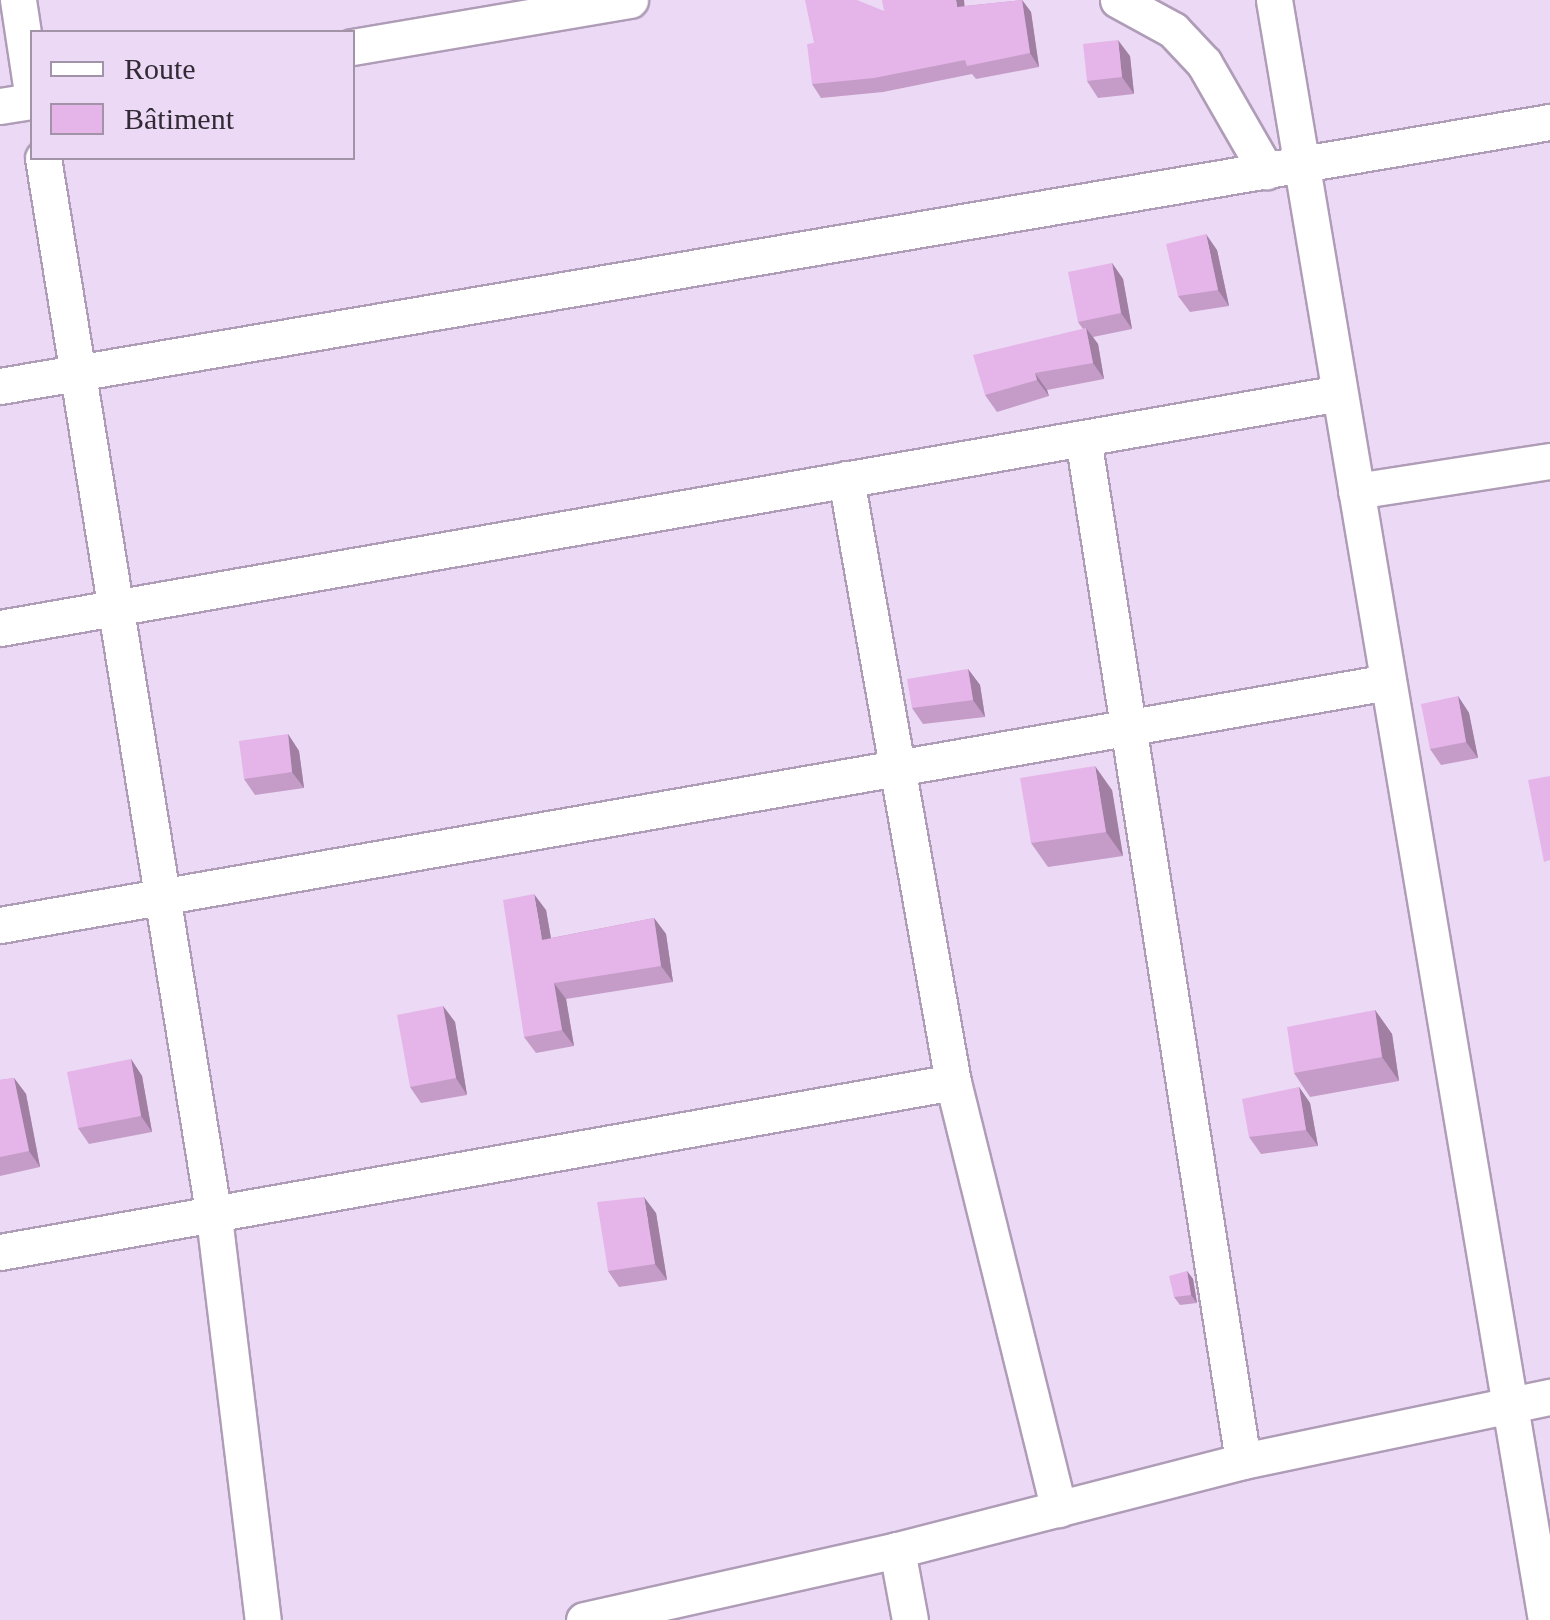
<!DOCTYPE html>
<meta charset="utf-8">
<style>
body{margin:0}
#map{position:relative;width:1550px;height:1620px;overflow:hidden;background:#ecd9f5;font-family:Georgia,serif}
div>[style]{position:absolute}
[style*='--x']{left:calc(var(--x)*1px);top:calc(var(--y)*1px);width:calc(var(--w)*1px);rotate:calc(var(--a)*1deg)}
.roads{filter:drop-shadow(2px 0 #af9cb7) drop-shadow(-2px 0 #af9cb7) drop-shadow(0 2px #af9cb7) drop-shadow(0 -2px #af9cb7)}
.street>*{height:35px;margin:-17.5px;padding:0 17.5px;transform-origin:17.5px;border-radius:17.5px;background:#fff}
.wall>*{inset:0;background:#c59cc8}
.shaded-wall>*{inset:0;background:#a07fa3}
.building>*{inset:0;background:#e5b5e9}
span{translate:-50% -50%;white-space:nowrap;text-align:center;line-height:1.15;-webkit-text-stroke:8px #ecd9f5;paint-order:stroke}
.legend{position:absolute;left:30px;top:30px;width:325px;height:130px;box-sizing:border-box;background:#ecd9f5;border:2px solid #a293a8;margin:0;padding:12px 18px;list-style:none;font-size:30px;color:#322b35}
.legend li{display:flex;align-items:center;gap:20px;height:50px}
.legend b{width:50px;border:2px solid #a293a8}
</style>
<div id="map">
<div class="roads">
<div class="street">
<div style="--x:18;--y:0;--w:94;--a:81.4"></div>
<div style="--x:1118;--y:0;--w:63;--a:28.6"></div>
<div style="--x:1173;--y:30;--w:45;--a:46.8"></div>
<div style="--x:1204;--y:63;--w:125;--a:60.1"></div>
<div style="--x:1274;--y:0;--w:1643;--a:80.47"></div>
<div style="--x:352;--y:47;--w:282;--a:-9.6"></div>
<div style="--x:0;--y:106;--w:32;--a:-9"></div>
<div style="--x:43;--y:158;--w:1073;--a:80.83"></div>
<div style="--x:214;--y:1217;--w:406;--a:83.1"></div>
<div style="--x:0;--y:386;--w:1572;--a:-9.67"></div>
<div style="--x:1083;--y:438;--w:1035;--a:81.11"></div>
<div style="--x:846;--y:479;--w:612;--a:79.94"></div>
<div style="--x:953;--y:1082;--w:440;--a:76.1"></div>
<div style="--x:1356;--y:491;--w:196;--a:-8.8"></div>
<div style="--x:0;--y:628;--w:1360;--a:-9.95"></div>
<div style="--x:0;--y:925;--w:1409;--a:-9.93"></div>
<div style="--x:0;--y:1252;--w:968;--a:-10.11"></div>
<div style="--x:897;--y:1550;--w:71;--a:79.5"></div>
<div style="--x:584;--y:1620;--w:321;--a:-12.6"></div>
<div style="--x:897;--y:1550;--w:357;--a:-14.4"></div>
<div style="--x:1243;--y:1461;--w:314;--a:-11.8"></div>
</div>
</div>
<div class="wall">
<div style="clip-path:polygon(1022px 0,1031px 12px,1039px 67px,976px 79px,972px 74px,883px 92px,821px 98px,812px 84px,814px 43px,884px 11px,965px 6px)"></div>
<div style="clip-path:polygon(1130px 56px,1134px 94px,1098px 98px,1087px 81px)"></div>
<div style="clip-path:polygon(1217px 250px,1229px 306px,1190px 312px,1178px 296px)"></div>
<div style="clip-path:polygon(1112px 263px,1123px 279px,1132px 329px,1093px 337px,1098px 344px,1104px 379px,1047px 390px,1049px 396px,997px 412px,985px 395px,1083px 329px,1078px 322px)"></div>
<div style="clip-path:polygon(968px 669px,980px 685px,985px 717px,923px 724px,912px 708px)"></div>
<div style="clip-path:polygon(1458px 696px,1469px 713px,1478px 758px,1441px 765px,1430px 749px)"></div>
<div style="clip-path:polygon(288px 734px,299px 751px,304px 788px,255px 795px,244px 779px)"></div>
<div style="clip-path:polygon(1112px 790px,1123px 856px,1048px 867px,1031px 843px)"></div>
<div style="clip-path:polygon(546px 910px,551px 938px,654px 918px,666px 934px,673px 982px,566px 999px,574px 1046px,536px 1053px,524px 1037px)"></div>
<div style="clip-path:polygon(443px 1006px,455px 1022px,467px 1095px,421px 1103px,410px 1087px)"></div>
<div style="clip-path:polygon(1375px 1010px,1392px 1034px,1399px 1081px,1310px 1097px,1294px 1073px)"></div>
<div style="clip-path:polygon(131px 1059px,142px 1076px,152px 1132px,89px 1144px,78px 1128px)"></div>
<div style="clip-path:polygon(14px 1078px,26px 1094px,40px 1167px,0 1176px,0 1080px)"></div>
<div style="clip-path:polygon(1299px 1087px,1310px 1103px,1318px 1146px,1261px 1154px,1249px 1137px)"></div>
<div style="clip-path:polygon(656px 1213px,667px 1280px,619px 1287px,608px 1271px)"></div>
<div style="clip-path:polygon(1187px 1271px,1193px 1279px,1197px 1303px,1180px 1305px,1174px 1297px)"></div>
</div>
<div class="shaded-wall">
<div style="clip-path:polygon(956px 0,964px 0,966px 21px,957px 7px)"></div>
<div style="clip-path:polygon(1022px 0,1031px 12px,1039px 67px,1030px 53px)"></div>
<div style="clip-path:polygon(1118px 40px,1130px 56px,1134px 94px,1122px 77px)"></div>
<div style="clip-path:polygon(1206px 234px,1217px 250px,1229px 306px,1218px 290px)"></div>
<div style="clip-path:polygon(1112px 263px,1123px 279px,1132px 329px,1121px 313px)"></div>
<div style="clip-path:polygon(1086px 328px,1098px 344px,1104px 379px,1093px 363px)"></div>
<div style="clip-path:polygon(1035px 373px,1047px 390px,1049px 396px,1037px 380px)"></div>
<div style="clip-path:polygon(968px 669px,980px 685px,985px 717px,973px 700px)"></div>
<div style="clip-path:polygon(1458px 696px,1469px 713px,1478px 758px,1466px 742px)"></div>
<div style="clip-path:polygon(288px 734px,299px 751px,304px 788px,292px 772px)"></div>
<div style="clip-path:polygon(1095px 766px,1112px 790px,1123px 856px,1106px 832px)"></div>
<div style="clip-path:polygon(534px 894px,546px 910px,554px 956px,542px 940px)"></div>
<div style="clip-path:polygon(654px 918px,666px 934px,673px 982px,661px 966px)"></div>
<div style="clip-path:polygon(554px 983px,566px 999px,574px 1046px,562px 1030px)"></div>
<div style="clip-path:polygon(443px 1006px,455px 1022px,467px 1095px,456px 1078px)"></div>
<div style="clip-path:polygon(1375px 1010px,1392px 1034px,1399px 1081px,1382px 1057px)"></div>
<div style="clip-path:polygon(131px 1059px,142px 1076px,152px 1132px,141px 1116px)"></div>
<div style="clip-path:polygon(14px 1078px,26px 1094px,40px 1167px,29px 1151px)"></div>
<div style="clip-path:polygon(1299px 1087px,1310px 1103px,1318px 1146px,1306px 1130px)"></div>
<div style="clip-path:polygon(644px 1197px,656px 1213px,667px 1280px,655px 1264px)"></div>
<div style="clip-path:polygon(1187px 1271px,1193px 1279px,1197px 1303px,1191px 1295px)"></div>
</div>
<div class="building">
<div style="clip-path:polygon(805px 0,857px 0,884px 11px,882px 0,956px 0,957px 7px,1022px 0,1030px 53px,967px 66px,965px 60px,874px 78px,812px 84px,807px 44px,814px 43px)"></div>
<div style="clip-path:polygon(1118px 40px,1122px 77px,1087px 81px,1083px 44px)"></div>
<div style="clip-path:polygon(1206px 234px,1218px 290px,1178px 296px,1166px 244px)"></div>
<div style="clip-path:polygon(1112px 263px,1121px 313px,1078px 322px,1068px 272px)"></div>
<div style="clip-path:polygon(1086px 328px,1093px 363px,1035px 373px,1037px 380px,985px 395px,973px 355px)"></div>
<div style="clip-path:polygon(968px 669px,973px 700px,912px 708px,907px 679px)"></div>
<div style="clip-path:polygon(1458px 696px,1466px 742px,1430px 749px,1421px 704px)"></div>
<div style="clip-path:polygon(288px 734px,292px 772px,244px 779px,239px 741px)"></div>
<div style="clip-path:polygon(1095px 766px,1106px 832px,1031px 843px,1020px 778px)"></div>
<div style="clip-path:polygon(1550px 776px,1550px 860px,1544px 862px,1528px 780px)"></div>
<div style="clip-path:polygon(534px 894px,542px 940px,654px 918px,661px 966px,554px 983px,562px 1030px,524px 1037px,503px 900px)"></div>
<div style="clip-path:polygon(443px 1006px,456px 1078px,410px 1087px,397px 1015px)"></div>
<div style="clip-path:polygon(1375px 1010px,1382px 1057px,1294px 1073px,1287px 1027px)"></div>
<div style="clip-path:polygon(131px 1059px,141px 1116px,78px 1128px,67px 1072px)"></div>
<div style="clip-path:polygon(14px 1078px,29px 1151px,0 1157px,0 1080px)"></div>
<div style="clip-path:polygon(1299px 1087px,1306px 1130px,1249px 1137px,1242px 1099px)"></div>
<div style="clip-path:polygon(644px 1197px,655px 1264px,608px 1271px,597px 1202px)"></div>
<div style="clip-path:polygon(1187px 1271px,1191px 1295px,1174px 1297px,1169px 1276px)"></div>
</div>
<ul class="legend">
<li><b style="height:12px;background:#fff"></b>Route</li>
<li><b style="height:28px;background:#e5b5e9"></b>Bâtiment</li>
</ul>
</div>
